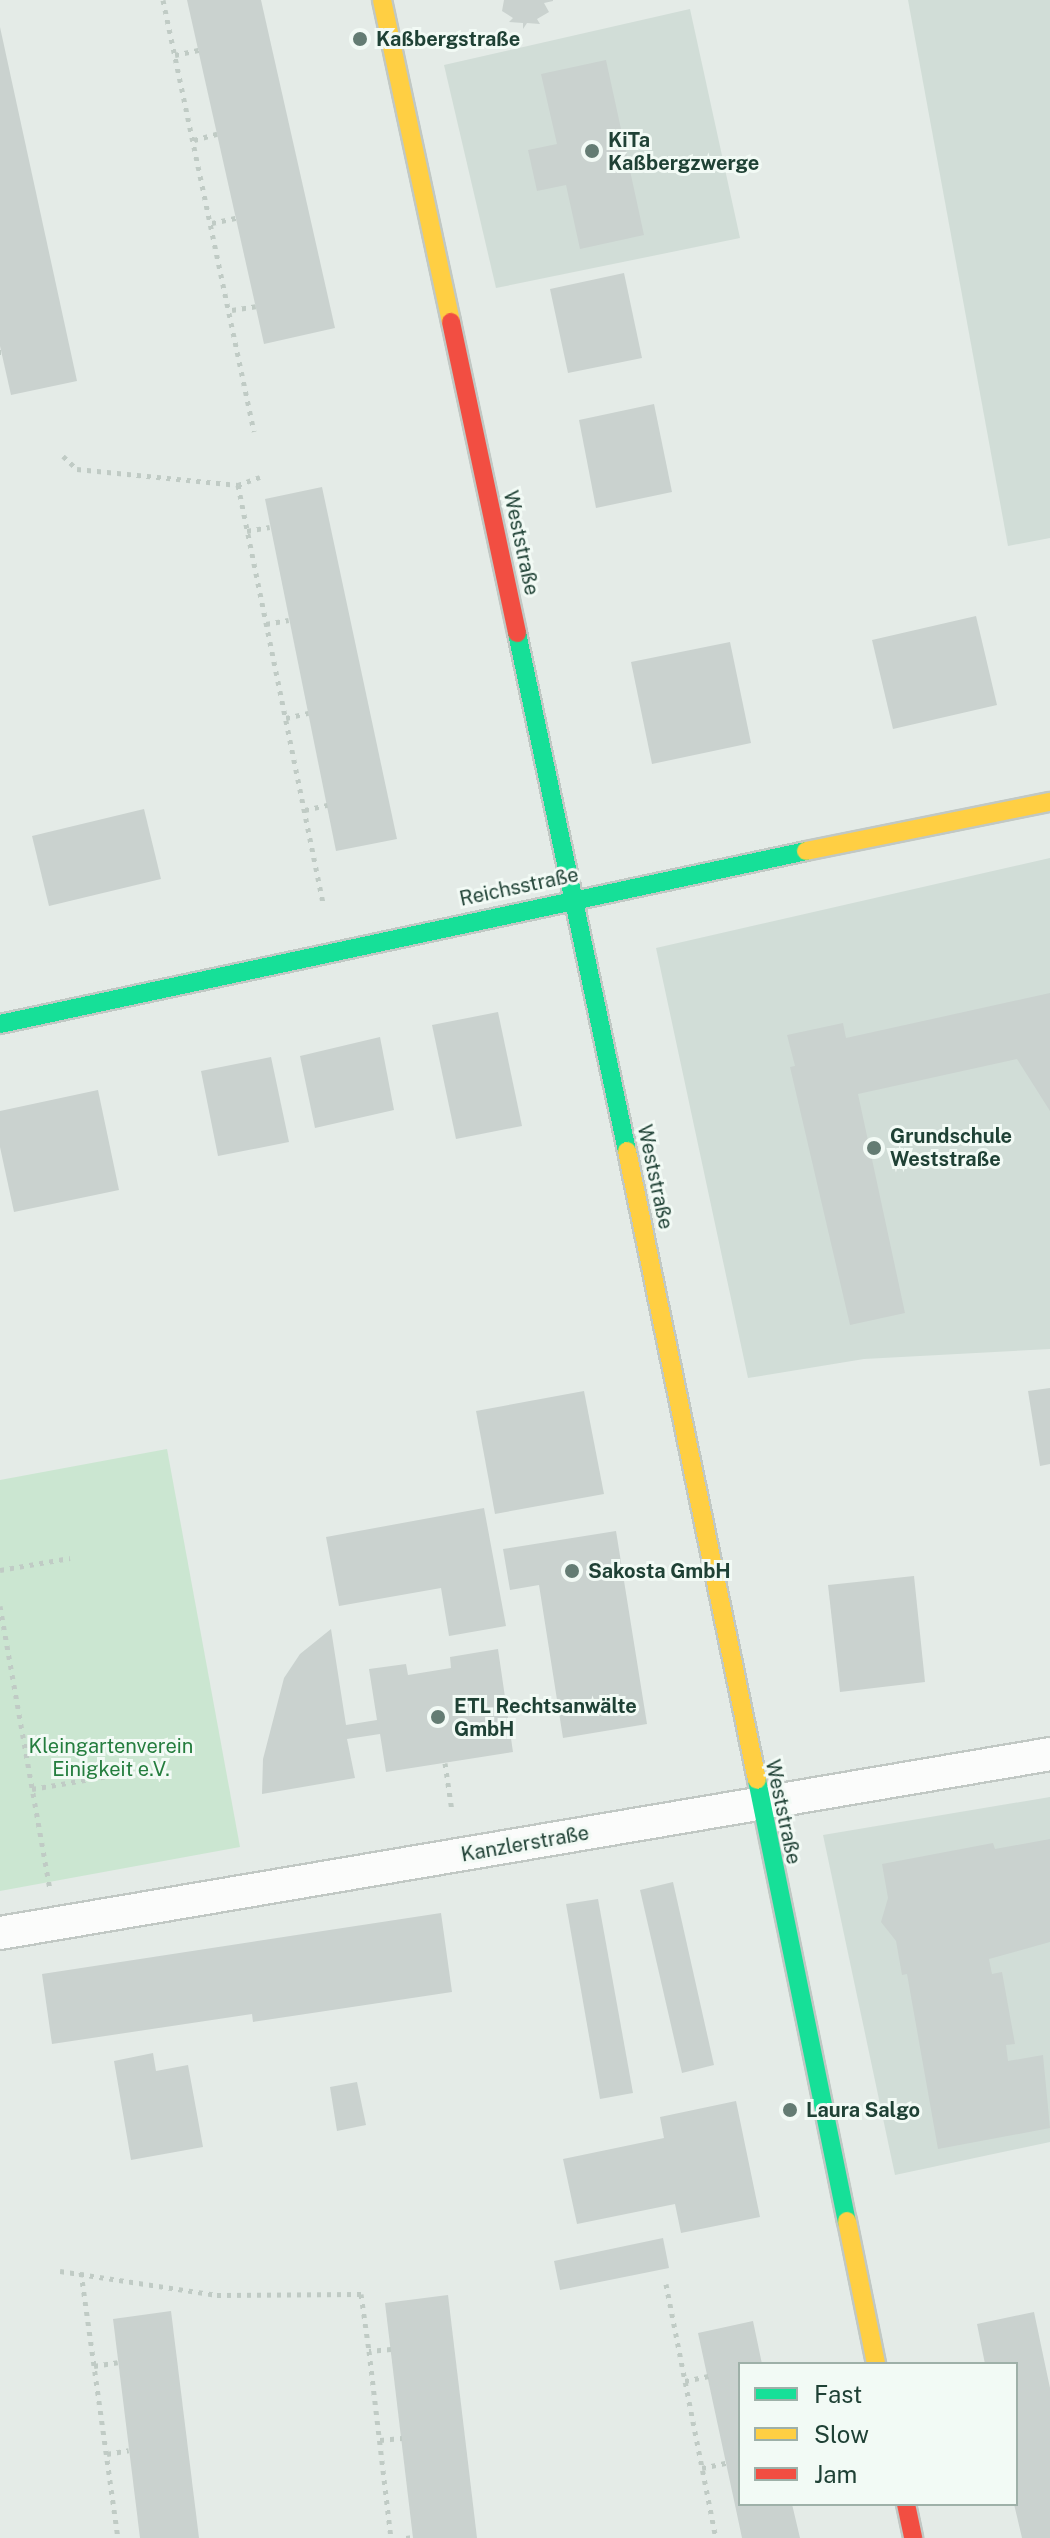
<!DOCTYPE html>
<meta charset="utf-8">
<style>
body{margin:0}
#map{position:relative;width:1050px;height:2538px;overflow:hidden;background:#e4ebe7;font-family:"Public Sans",sans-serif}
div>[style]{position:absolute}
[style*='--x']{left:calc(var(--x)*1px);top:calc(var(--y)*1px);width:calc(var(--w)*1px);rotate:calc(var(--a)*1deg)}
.built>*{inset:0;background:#d1ddd7}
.green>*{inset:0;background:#cbe6d1}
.building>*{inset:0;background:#cad2cf}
.path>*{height:5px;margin-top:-2.5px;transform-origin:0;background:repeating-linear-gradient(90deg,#c0cbc5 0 4px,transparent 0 10px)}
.roads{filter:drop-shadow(2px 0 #c1c8c4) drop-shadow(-2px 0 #c1c8c4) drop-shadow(0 2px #c1c8c4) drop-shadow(0 -2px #c1c8c4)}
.street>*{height:32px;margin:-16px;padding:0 16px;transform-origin:16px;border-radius:16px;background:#fbfcfb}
.fast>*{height:18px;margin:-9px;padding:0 9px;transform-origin:9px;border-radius:9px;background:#16e098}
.slow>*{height:18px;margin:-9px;padding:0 9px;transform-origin:9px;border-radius:9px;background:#ffcf43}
.jam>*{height:18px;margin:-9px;padding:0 9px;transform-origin:9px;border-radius:9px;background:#f24e42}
.dots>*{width:22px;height:22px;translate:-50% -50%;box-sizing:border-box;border:4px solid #f2faf5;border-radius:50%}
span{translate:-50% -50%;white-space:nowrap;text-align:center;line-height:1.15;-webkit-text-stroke:6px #f2faf5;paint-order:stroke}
.poi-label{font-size:20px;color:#1f4135;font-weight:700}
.left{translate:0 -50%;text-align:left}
.street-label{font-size:20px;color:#1f4135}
.park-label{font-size:20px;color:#247d3e}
.legend{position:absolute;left:738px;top:2362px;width:280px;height:144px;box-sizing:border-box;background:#f2faf5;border:2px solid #9eb0a8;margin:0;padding:10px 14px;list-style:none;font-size:24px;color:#1f4135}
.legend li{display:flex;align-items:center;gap:16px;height:40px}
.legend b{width:40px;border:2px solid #9eb0a8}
</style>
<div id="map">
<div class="built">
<div style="clip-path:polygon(908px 0,1050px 0,1050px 538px,1008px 546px)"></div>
<div style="clip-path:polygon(690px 9px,740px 238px,496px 288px,444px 65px)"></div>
<div style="clip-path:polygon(1050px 858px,1050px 1349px,864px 1359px,748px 1378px,656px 948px)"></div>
<div style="clip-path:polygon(1050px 1797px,1050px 2142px,895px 2175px,823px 1835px)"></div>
</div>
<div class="green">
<div style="clip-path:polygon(167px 1449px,240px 1847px,0 1891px,0 1480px)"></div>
</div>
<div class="building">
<div style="clip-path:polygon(187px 0,261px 0,335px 328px,264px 344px)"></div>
<div style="clip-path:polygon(504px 0,553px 0,553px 1px,544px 3px,549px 12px,537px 19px,540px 24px,527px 23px,523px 29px,523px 23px,509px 22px,513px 18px,502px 11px)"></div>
<div style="clip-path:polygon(0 27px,77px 381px,11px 395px,0 346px)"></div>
<div style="clip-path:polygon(606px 60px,644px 235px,580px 249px,566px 185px,537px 191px,528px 150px,557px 144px,541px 74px)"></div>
<div style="clip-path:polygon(624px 273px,642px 358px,568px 373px,550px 289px)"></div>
<div style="clip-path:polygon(654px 404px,672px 492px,596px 508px,579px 420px)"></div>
<div style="clip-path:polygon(322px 487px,397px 839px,336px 851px,265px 499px)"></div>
<div style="clip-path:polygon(976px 616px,997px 705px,893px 729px,872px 640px)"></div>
<div style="clip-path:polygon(730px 642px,751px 743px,652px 764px,631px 662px)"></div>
<div style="clip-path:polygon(144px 809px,161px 879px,49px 906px,32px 836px)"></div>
<div style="clip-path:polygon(1050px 993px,1050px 1111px,1017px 1059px,858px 1094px,905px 1313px,850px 1325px,790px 1067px,795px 1066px,787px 1035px,843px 1023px,846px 1038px)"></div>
<div style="clip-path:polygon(498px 1012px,522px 1126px,456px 1139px,432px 1025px)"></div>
<div style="clip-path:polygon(380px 1037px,394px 1110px,315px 1128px,300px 1056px)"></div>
<div style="clip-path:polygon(271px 1057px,289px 1142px,218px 1156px,201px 1071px)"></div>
<div style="clip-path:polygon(98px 1090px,119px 1190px,14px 1212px,0 1147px,0 1111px)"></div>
<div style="clip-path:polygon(1050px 1388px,1050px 1464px,1040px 1466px,1028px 1391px)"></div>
<div style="clip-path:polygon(584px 1391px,604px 1494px,495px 1514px,476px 1411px)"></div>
<div style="clip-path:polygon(484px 1508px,506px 1626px,449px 1636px,441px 1588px,339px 1606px,326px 1537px)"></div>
<div style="clip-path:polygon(616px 1531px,647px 1724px,563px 1738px,539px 1585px,510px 1590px,503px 1549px)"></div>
<div style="clip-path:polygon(914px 1576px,925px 1682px,840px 1692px,828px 1585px)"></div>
<div style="clip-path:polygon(331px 1629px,346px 1725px,377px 1720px,369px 1669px,406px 1664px,408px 1675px,451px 1668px,450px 1657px,498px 1649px,513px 1752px,386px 1772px,380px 1734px,347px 1739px,355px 1778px,262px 1794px,263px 1759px,284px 1678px,300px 1654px)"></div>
<div style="clip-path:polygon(1050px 1839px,1050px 1942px,989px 1959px,992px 1974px,1002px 1972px,1015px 2044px,1006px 2045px,1008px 2061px,1043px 2055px,1050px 2128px,938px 2149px,907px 1974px,902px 1975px,896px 1941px,881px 1922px,888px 1898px,882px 1864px,993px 1843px,995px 1849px)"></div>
<div style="clip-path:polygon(673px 1882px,714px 2065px,682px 2073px,640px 1890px)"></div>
<div style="clip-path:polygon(598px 1899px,633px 2093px,600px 2099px,566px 1904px)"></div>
<div style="clip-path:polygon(441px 1913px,452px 1992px,253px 2022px,252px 2014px,52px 2044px,42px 1974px)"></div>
<div style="clip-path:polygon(153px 2053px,156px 2071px,188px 2065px,203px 2147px,131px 2160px,114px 2061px)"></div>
<div style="clip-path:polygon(357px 2082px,366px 2125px,337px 2131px,330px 2087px)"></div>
<div style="clip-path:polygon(736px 2101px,760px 2217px,681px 2233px,675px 2204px,577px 2224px,563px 2159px,664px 2138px,660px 2117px)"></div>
<div style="clip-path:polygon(663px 2238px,669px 2268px,560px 2290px,554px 2261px)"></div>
<div style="clip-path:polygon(448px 2295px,477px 2538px,413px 2538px,385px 2303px)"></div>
<div style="clip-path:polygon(171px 2311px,199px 2538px,140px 2538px,113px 2319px)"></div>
<div style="clip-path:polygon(1034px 2312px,1050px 2388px,1050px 2538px,1022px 2538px,1014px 2504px,1016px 2364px,985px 2364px,977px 2324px)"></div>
<div style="clip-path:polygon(753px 2321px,762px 2364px,740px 2364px,740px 2504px,792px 2504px,800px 2538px,742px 2538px,735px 2505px,698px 2333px)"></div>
</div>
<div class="path">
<div style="--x:163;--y:0;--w:441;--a:78.1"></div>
<div style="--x:175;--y:55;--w:25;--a:-12"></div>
<div style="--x:194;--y:140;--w:24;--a:-15"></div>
<div style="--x:212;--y:223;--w:25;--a:-12"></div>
<div style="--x:232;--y:310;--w:24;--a:-9"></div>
<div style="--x:0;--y:352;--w:1;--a:0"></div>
<div style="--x:63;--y:456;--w:19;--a:43"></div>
<div style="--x:77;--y:469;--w:162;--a:5.7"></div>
<div style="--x:260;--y:477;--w:23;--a:160"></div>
<div style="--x:238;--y:485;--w:427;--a:78.5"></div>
<div style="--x:247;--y:531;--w:23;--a:-10"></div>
<div style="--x:266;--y:624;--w:23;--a:-10"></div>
<div style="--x:286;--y:718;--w:23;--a:-13"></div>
<div style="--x:305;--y:810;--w:23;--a:-13"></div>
<div style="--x:0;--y:1570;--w:71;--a:-9.7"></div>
<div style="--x:0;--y:1606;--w:289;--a:80"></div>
<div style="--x:445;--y:1763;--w:49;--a:81.7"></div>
<div style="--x:32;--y:1789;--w:89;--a:-9.7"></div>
<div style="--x:60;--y:2271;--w:159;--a:8.7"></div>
<div style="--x:217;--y:2295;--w:144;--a:-0.4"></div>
<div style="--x:361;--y:2294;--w:58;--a:82"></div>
<div style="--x:81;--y:2272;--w:269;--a:82.1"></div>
<div style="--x:666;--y:2284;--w:259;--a:78.9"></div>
<div style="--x:391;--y:2349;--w:22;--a:175"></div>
<div style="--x:369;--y:2351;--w:188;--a:83.3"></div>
<div style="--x:94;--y:2366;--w:24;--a:-9"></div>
<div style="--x:685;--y:2381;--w:24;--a:-12"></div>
<div style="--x:380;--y:2440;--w:22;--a:-5"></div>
<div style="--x:107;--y:2454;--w:22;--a:-10"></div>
<div style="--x:702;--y:2468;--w:25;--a:-12"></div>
<div style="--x:406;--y:2538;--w:7;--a:-8"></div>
</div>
<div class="roads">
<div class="street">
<div style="--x:0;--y:1933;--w:1065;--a:-9.67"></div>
</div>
<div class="fast">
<div style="--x:517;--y:633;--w:530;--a:78.01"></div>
<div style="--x:0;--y:1024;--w:824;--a:-12.11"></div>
<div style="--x:757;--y:1780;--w:450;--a:78.5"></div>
</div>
<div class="slow">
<div style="--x:382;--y:0;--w:329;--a:77.9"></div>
<div style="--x:806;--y:851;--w:249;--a:-11.4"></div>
<div style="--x:627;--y:1151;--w:642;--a:78.32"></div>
<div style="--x:847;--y:2221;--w:146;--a:78.5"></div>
</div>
<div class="jam">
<div style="--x:451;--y:322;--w:318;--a:78"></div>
<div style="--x:906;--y:2504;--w:35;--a:78"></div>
</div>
</div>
<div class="dots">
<div style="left:360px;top:39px;background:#647c73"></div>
<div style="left:592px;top:151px;background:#647c73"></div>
<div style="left:874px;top:1148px;background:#647c73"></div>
<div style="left:572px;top:1571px;background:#647c73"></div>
<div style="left:438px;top:1717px;background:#647c73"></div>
<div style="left:790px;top:2110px;background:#647c73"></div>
</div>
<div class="poi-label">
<span class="left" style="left:376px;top:39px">Kaßbergstraße</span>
<span class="left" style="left:608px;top:152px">KiTa<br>Kaßbergzwerge</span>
<span class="left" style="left:890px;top:1148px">Grundschule<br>Weststraße</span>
<span class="left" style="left:588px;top:1571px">Sakosta GmbH</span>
<span class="left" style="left:454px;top:1718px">ETL Rechtsanwälte<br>GmbH</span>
<span class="left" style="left:806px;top:2110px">Laura Salgo</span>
</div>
<div class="street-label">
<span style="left:521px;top:543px;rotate:78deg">Weststraße</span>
<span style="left:519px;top:887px;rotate:-12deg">Reichsstraße</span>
<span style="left:655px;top:1177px;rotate:78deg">Weststraße</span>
<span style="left:783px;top:1812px;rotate:78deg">Weststraße</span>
<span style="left:525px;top:1844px;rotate:-10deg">Kanzlerstraße</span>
</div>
<div class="park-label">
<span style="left:111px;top:1758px">Kleingartenverein<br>Einigkeit e.V.</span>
</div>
<ul class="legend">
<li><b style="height:10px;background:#16e098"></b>Fast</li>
<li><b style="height:10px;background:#ffcf43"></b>Slow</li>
<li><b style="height:10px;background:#f24e42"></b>Jam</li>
</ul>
</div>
